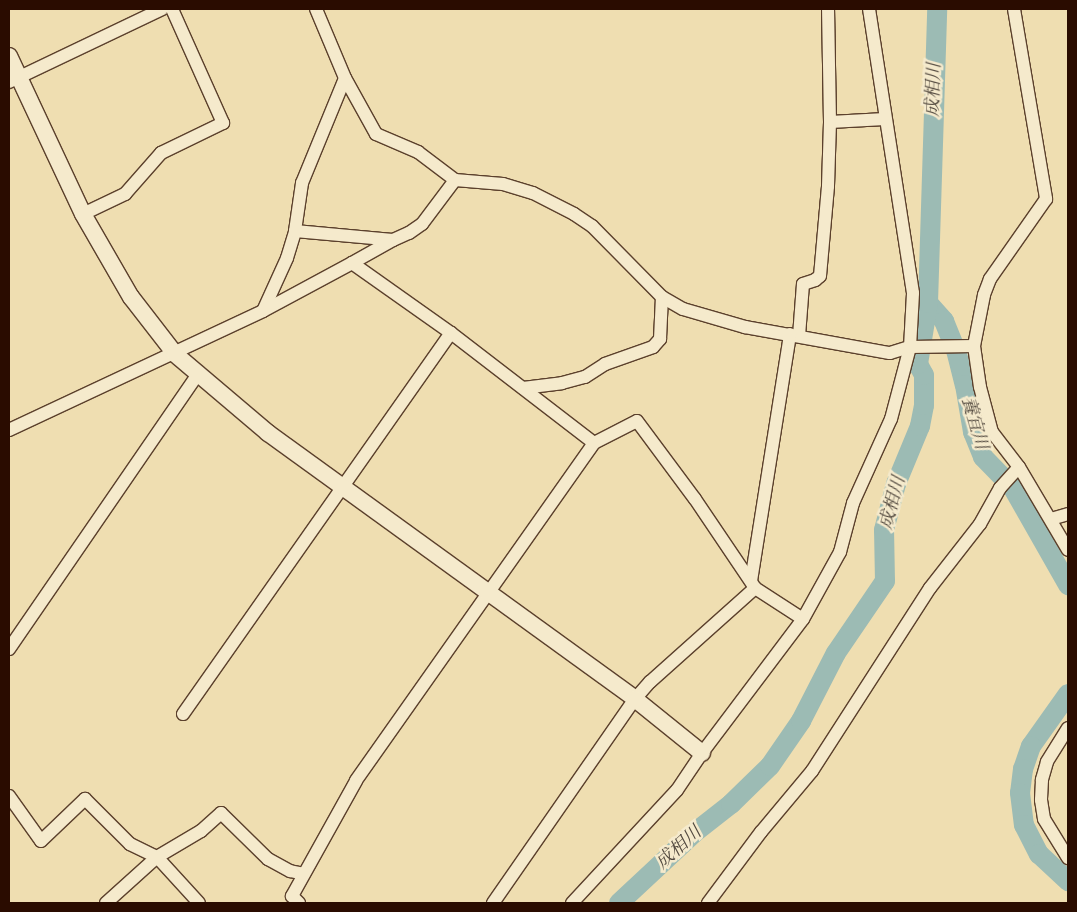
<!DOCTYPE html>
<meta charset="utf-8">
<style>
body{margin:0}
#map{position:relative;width:1077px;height:912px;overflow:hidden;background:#efdeb1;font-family:"IM FELL French Canon","Noto Serif JP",serif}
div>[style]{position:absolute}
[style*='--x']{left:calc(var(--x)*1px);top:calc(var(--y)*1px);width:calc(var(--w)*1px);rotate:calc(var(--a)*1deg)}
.river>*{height:20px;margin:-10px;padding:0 10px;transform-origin:10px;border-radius:10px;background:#9cbbb4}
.roads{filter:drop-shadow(1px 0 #5b402c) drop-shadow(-1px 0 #5b402c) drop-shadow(0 1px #5b402c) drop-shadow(0 -1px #5b402c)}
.minor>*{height:12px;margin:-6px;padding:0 6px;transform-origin:6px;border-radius:6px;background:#f5eacc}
.tertiary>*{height:16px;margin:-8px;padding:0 8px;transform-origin:8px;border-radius:8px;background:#f5eacc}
span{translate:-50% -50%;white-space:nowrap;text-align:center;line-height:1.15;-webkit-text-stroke:5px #f5eacc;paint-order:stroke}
.water-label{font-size:18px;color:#52493f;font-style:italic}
.frame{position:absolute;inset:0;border:10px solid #2a0c00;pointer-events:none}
</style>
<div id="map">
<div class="river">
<div style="--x:928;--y:303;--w:24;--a:48"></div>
<div style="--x:944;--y:321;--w:31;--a:68"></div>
<div style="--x:956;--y:350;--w:36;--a:76"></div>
<div style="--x:965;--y:385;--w:48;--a:80.3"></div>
<div style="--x:973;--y:432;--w:27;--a:68"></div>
<div style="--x:983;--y:457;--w:43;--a:45.9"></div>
<div style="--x:1013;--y:488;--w:112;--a:60.4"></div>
<div style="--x:1068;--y:694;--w:64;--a:125.4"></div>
<div style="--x:1031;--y:746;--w:24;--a:109"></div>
<div style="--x:1023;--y:769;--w:24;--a:97"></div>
<div style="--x:1020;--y:793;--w:32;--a:83"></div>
<div style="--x:1024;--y:825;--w:33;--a:63"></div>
<div style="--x:1039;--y:854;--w:40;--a:43"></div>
<div style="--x:619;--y:903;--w:103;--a:-43"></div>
<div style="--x:694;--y:833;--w:47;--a:-38.1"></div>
<div style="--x:731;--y:804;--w:54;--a:-44.3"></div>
<div style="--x:770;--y:766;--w:55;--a:-55.4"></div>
<div style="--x:801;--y:721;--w:76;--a:-62.8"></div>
<div style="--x:836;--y:653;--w:87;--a:-55.8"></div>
<div style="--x:885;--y:581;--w:51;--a:-91.1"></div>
<div style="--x:884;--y:530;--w:48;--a:-75.4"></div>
<div style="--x:896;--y:484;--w:63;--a:-67.5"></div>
<div style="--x:920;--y:426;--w:21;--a:-79"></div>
<div style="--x:924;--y:405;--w:30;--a:-90"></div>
<div style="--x:924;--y:375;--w:13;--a:-119"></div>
<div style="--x:918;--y:364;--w:62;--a:-80.7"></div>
<div style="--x:928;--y:303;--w:294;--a:-88.2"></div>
</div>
<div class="roads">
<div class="minor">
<div style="--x:316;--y:9;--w:75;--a:67.2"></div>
<div style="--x:345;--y:78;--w:64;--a:61"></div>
<div style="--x:376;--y:134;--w:46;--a:23.2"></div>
<div style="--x:418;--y:152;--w:46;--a:37.1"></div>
<div style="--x:455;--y:180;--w:48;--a:4.8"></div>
<div style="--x:503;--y:184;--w:31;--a:17"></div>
<div style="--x:533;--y:193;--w:46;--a:27.1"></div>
<div style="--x:574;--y:214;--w:22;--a:34"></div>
<div style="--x:592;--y:226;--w:100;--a:45.4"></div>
<div style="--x:662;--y:297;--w:24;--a:30"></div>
<div style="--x:683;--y:309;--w:65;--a:16.2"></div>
<div style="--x:745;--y:327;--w:147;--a:10.2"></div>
<div style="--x:890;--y:353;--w:21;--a:-17"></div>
<div style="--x:910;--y:347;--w:64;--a:-0.9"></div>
<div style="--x:1014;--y:9;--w:193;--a:80.4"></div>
<div style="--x:1046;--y:199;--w:98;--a:125"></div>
<div style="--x:990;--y:279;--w:17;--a:111"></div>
<div style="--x:984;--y:295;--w:52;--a:101.1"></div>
<div style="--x:974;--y:346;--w:41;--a:81.7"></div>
<div style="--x:980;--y:387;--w:47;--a:75.1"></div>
<div style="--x:992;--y:432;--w:44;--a:52.4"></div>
<div style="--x:1019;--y:467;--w:96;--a:59.4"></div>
<div style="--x:9;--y:82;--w:170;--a:-25.5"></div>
<div style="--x:830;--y:122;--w:55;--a:-3.1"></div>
<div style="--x:83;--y:214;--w:47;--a:-25.5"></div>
<div style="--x:125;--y:194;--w:55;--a:-48.7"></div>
<div style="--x:161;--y:153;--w:69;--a:-25.8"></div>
<div style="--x:223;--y:123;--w:125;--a:-114.1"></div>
<div style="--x:295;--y:231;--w:98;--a:5.2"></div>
<div style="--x:393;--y:240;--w:17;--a:-24"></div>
<div style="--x:409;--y:233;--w:16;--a:-35"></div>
<div style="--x:422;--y:224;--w:55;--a:-53.1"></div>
<div style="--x:352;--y:263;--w:47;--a:-29.3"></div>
<div style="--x:263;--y:311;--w:58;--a:-65.6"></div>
<div style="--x:287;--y:258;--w:28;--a:-73"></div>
<div style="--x:295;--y:231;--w:49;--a:-81.7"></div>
<div style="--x:302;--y:183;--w:113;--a:-67.7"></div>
<div style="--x:799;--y:336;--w:52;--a:-85.6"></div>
<div style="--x:803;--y:284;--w:13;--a:-18"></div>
<div style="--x:815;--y:280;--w:6;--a:-39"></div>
<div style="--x:820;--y:276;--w:90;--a:-84.9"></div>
<div style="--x:828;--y:186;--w:64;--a:-88.2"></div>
<div style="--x:830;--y:122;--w:113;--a:-91"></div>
<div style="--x:523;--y:388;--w:39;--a:-7"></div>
<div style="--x:562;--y:383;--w:24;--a:-15"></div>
<div style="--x:585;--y:377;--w:24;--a:-33"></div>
<div style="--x:605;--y:364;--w:51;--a:-19.5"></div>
<div style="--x:653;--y:347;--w:11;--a:-49"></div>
<div style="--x:660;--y:339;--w:42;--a:-87.3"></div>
<div style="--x:9;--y:430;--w:280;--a:-25.1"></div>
<div style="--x:263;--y:311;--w:101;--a:-28.3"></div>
<div style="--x:352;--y:263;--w:121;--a:35.3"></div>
<div style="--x:451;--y:333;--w:180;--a:37.6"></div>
<div style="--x:594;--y:443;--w:413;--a:125.2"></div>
<div style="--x:356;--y:781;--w:132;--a:119.1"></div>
<div style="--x:292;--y:896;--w:10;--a:45"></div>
<div style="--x:594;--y:443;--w:48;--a:-27.1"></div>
<div style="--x:637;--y:421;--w:97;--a:53.4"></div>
<div style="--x:695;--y:499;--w:107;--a:56"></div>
<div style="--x:755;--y:588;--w:57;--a:32.9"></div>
<div style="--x:1051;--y:519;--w:18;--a:-16"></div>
<div style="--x:751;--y:581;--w:250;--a:-81"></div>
<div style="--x:9;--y:649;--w:332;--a:-55.5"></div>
<div style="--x:183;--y:714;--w:466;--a:-54.9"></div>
<div style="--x:1068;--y:728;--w:40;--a:122"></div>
<div style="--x:1047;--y:762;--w:19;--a:106"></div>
<div style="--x:1042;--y:780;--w:20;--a:93"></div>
<div style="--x:1041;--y:800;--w:19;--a:81"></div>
<div style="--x:1044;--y:819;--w:46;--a:58.4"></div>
<div style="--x:9;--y:796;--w:55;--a:54.6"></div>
<div style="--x:41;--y:841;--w:61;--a:-43.7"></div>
<div style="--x:85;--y:799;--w:64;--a:45"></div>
<div style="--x:130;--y:844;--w:30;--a:26"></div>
<div style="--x:157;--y:857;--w:51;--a:-30.6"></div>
<div style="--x:201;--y:831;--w:27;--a:-42"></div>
<div style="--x:221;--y:813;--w:66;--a:44.4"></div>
<div style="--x:268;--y:859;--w:25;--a:29"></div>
<div style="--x:290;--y:871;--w:14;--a:12"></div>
<div style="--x:106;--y:903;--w:69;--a:-42"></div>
<div style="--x:157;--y:857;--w:62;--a:47.6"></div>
<div style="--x:493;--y:903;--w:249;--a:-55.2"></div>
<div style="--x:635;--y:699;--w:23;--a:-49"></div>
<div style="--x:650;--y:682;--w:141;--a:-41.8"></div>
<div style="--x:572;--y:903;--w:154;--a:-47.1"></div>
<div style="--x:677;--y:790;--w:45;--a:-56"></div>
<div style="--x:702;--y:753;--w:168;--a:-53"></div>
<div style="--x:803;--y:619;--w:77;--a:-61.1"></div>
<div style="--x:840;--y:552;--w:51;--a:-75.1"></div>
<div style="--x:853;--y:503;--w:92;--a:-65.7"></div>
<div style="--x:891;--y:419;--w:74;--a:-75.2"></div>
<div style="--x:910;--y:347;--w:54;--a:-86.8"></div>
<div style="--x:913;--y:293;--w:287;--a:-98.8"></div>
<div style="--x:708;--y:903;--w:89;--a:-53.3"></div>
<div style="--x:761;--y:832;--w:80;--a:-50.1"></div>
<div style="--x:812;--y:771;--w:218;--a:-57.2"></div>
<div style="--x:930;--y:588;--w:81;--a:-52"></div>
<div style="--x:980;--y:524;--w:41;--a:-60.9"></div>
<div style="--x:1000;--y:488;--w:28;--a:-48"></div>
</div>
<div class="tertiary">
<div style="--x:9;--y:56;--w:174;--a:64.9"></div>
<div style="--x:83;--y:214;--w:96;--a:60"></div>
<div style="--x:131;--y:297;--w:72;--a:52.3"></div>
<div style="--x:175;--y:354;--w:122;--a:40.3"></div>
<div style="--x:268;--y:433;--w:453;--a:35.9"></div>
<div style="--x:635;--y:699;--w:86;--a:38.9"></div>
</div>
</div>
<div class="water-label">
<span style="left:934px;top:90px;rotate:-88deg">成相川</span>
<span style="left:974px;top:423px;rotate:74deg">養宜川</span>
<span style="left:893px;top:503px;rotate:-75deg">成相川</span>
<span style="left:679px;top:848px;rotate:-42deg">成相川</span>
</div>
<div class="frame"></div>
</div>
